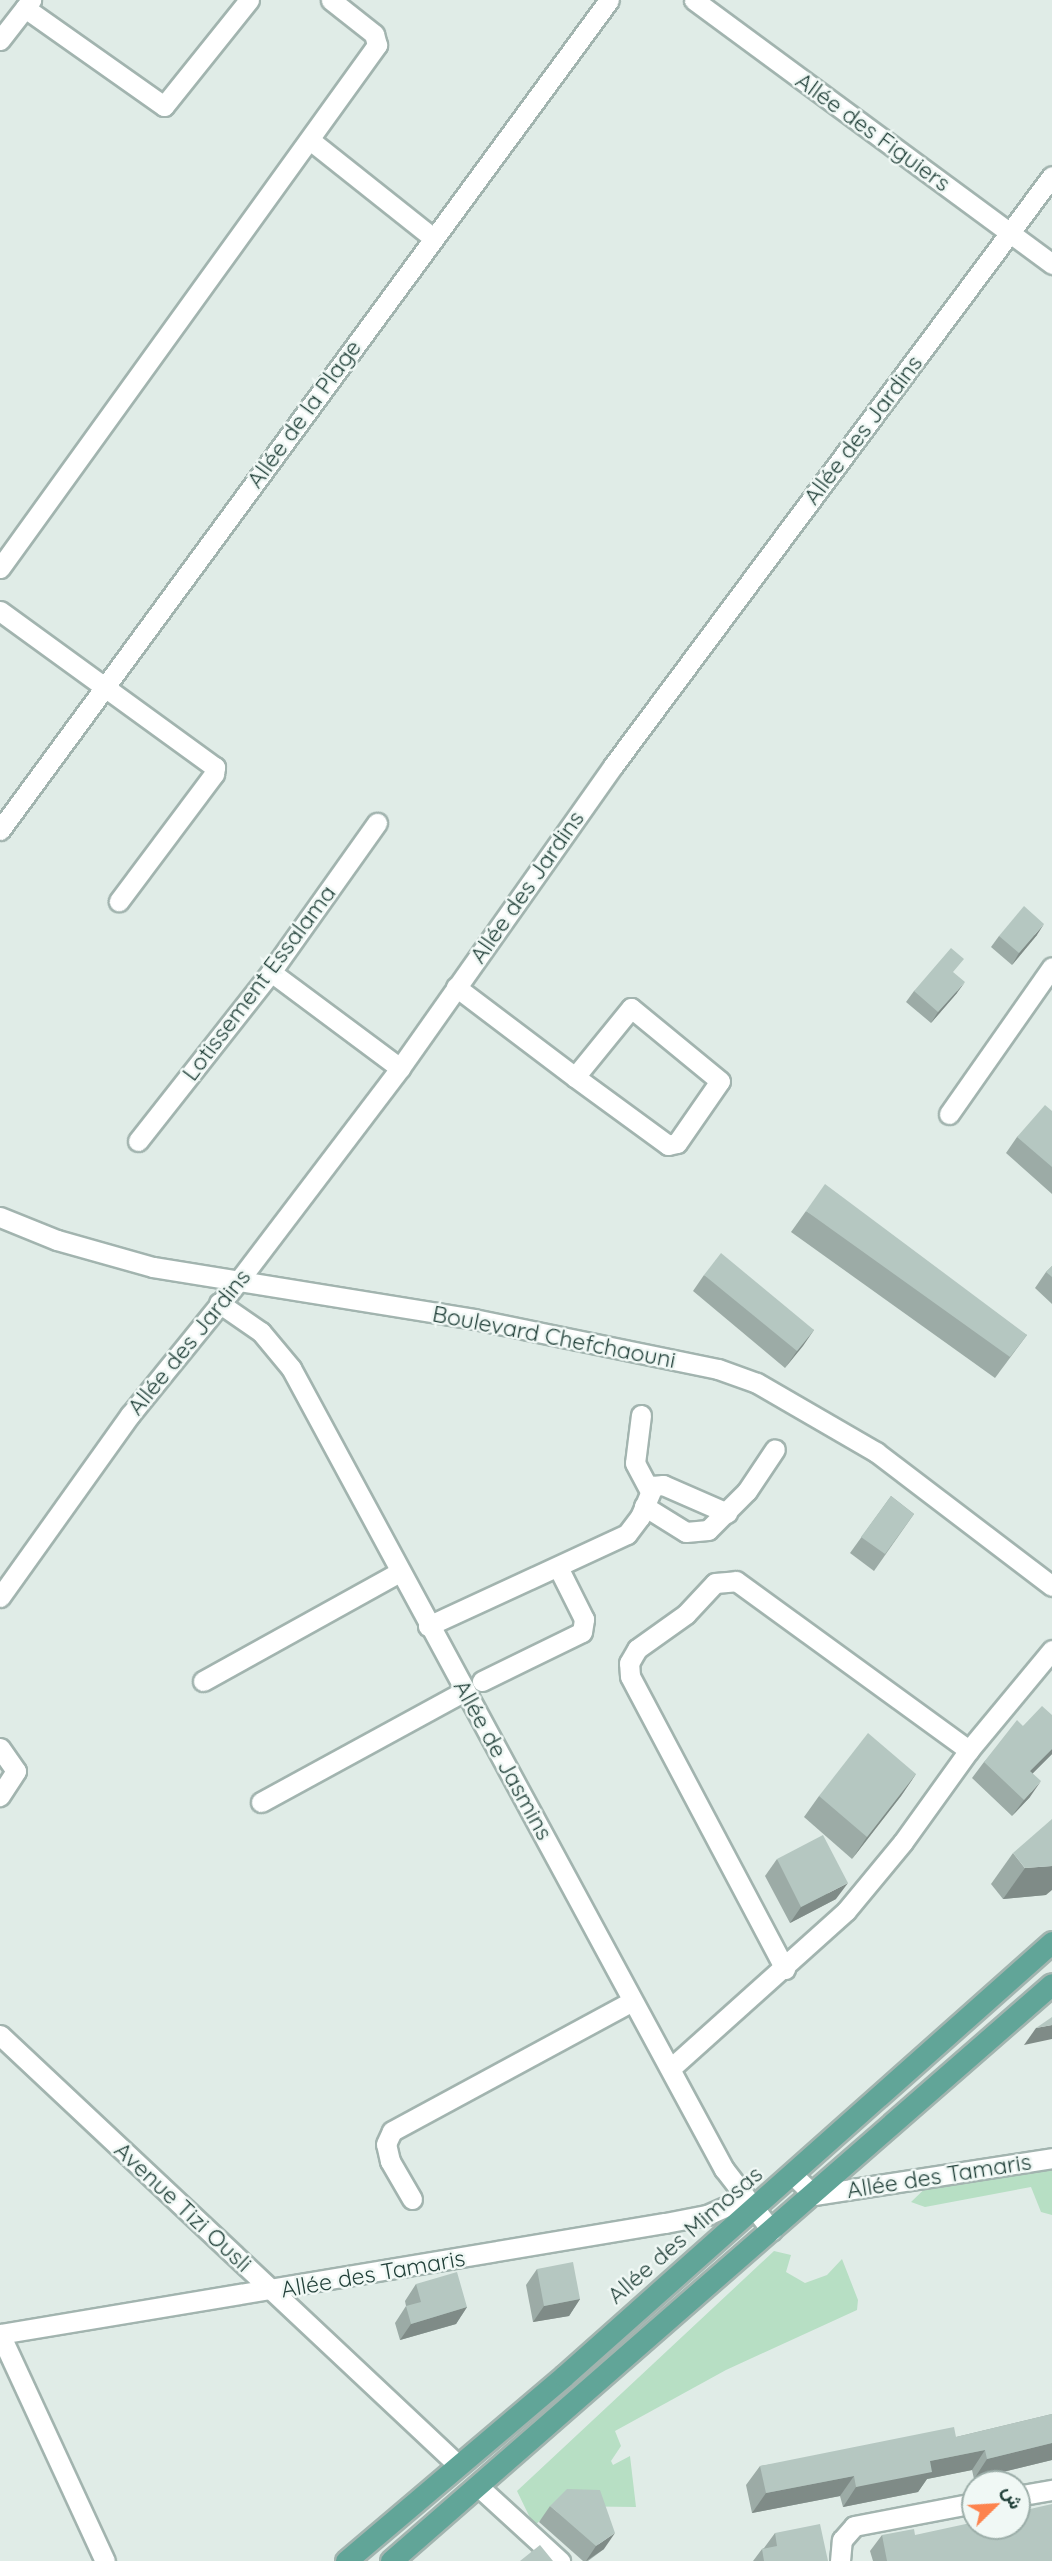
<!DOCTYPE html>
<meta charset="utf-8">
<style>
body{margin:0}
#map{position:relative;width:1052px;height:2561px;overflow:hidden;background:#e0ece7;font-family:Quicksand,Vazirmatn,sans-serif}
div>[style]{position:absolute}
[style*='--x']{left:calc(var(--x)*1px);top:calc(var(--y)*1px);width:calc(var(--w)*1px);rotate:calc(var(--a)*1deg)}
.green>*{inset:0;background:#b7dfc4}
.roads{filter:drop-shadow(2px 0 #a2b4af) drop-shadow(-2px 0 #a2b4af) drop-shadow(0 2px #a2b4af) drop-shadow(0 -2px #a2b4af)}
.minor>*{height:19px;margin:-9.5px;padding:0 9.5px;transform-origin:9.5px;border-radius:9.5px;background:#fff}
.major>*{height:21px;margin:-10.5px;padding:0 10.5px;transform-origin:10.5px;border-radius:10.5px;background:#61a598}
.wall>*{inset:0;background:#9caba6}
.shaded-wall>*{inset:0;background:#7f8b87}
.building>*{inset:0;background:#b5c7c1}
span{translate:-50% -50%;white-space:nowrap;text-align:center;line-height:1.15;-webkit-text-stroke:5px #f0f8f5;paint-order:stroke}
.street-label{font-size:23px;color:#1f3e37}
.north{position:absolute;left:961px;top:2470px;width:70px;height:70px;box-sizing:border-box;background:#f0f8f5;border:2px solid #9caea9;border-radius:50%;rotate:66deg;font-size:19px;font-weight:700;line-height:28px;text-align:center;color:#1f3e37}
.north::after{content:'';display:block;margin:auto;width:24px;height:32px;background:#fd834d;clip-path:polygon(50% 0,100% 100%,50% 72%,0 100%)}
</style>
<div id="map">
<div class="green">
<div style="clip-path:polygon(1052px 2167px,1052px 2215px,1041px 2212px,1031px 2187px,925px 2207px,911px 2202px,935px 2179px)"></div>
<div style="clip-path:polygon(774px 2251px,791px 2255px,786px 2272px,805px 2283px,827px 2275px,842px 2259px,858px 2300px,857px 2310px,726px 2370px,615px 2431px,621px 2446px,611px 2461px,613px 2465px,630px 2456px,636px 2507px,556px 2506px,534px 2526px,517px 2491px)"></div>
</div>
<div class="roads">
<div class="minor">
<div style="--x:694;--y:0;--w:445;--a:36.4"></div>
<div style="--x:25;--y:8;--w:170;--a:35.2"></div>
<div style="--x:164;--y:106;--w:136;--a:-51.3"></div>
<div style="--x:0;--y:40;--w:51;--a:-52.2"></div>
<div style="--x:310;--y:140;--w:157;--a:38.5"></div>
<div style="--x:0;--y:568;--w:645;--a:-54.21"></div>
<div style="--x:377;--y:45;--w:11;--a:-105"></div>
<div style="--x:374;--y:34;--w:55;--a:-141.7"></div>
<div style="--x:0;--y:611;--w:266;--a:36"></div>
<div style="--x:215;--y:767;--w:7;--a:98"></div>
<div style="--x:214;--y:774;--w:159;--a:126.8"></div>
<div style="--x:0;--y:830;--w:1029;--a:-53.73"></div>
<div style="--x:271;--y:972;--w:161;--a:36.7"></div>
<div style="--x:456;--y:987;--w:149;--a:37.1"></div>
<div style="--x:575;--y:1077;--w:115;--a:36.2"></div>
<div style="--x:668;--y:1145;--w:9;--a:-13"></div>
<div style="--x:677;--y:1143;--w:75;--a:-55.3"></div>
<div style="--x:720;--y:1081;--w:115;--a:-140.6"></div>
<div style="--x:631;--y:1008;--w:89;--a:129.1"></div>
<div style="--x:949;--y:1114;--w:179;--a:-55"></div>
<div style="--x:138;--y:1141;--w:215;--a:-51.8"></div>
<div style="--x:271;--y:972;--w:183;--a:-54.6"></div>
<div style="--x:0;--y:1217;--w:61;--a:22"></div>
<div style="--x:57;--y:1240;--w:100;--a:15.7"></div>
<div style="--x:153;--y:1267;--w:325;--a:9.2"></div>
<div style="--x:474;--y:1319;--w:249;--a:11.6"></div>
<div style="--x:718;--y:1369;--w:41;--a:19.7"></div>
<div style="--x:757;--y:1383;--w:138;--a:30.1"></div>
<div style="--x:876;--y:1452;--w:221;--a:37.3"></div>
<div style="--x:219;--y:1303;--w:51;--a:34.6"></div>
<div style="--x:261;--y:1332;--w:47;--a:50.2"></div>
<div style="--x:291;--y:1368;--w:911;--a:61.61"></div>
<div style="--x:724;--y:2169;--w:78;--a:52.3"></div>
<div style="--x:641;--y:1415;--w:48;--a:97.1"></div>
<div style="--x:635;--y:1463;--w:30;--a:62"></div>
<div style="--x:644;--y:1506;--w:49;--a:31.8"></div>
<div style="--x:686;--y:1532;--w:22;--a:-5"></div>
<div style="--x:708;--y:1530;--w:55;--a:-45"></div>
<div style="--x:747;--y:1491;--w:50;--a:-56.3"></div>
<div style="--x:0;--y:1597;--w:224;--a:-54.5"></div>
<div style="--x:130;--y:1415;--w:170;--a:-51"></div>
<div style="--x:237;--y:1283;--w:270;--a:-52.8"></div>
<div style="--x:400;--y:1068;--w:370;--a:-54.8"></div>
<div style="--x:613;--y:766;--w:735;--a:-53.35"></div>
<div style="--x:428;--y:1626;--w:219;--a:-24.8"></div>
<div style="--x:627;--y:1534;--w:21;--a:-53"></div>
<div style="--x:640;--y:1517;--w:34;--a:-67"></div>
<div style="--x:653;--y:1486;--w:10;--a:-6"></div>
<div style="--x:663;--y:1485;--w:70;--a:23.6"></div>
<div style="--x:203;--y:1681;--w:223;--a:-29"></div>
<div style="--x:482;--y:1681;--w:111;--a:-26.1"></div>
<div style="--x:582;--y:1632;--w:13;--a:-81"></div>
<div style="--x:584;--y:1619;--w:58;--a:-116.6"></div>
<div style="--x:0;--y:1748;--w:28;--a:55"></div>
<div style="--x:16;--y:1771;--w:30;--a:123"></div>
<div style="--x:261;--y:1802;--w:232;--a:-28.6"></div>
<div style="--x:785;--y:1969;--w:331;--a:-117.9"></div>
<div style="--x:630;--y:1676;--w:13;--a:-94"></div>
<div style="--x:629;--y:1663;--w:16;--a:-60"></div>
<div style="--x:637;--y:1649;--w:60;--a:-35.5"></div>
<div style="--x:686;--y:1614;--w:42;--a:-46.9"></div>
<div style="--x:715;--y:1583;--w:21;--a:-5"></div>
<div style="--x:736;--y:1581;--w:288;--a:36"></div>
<div style="--x:0;--y:2035;--w:628;--a:43.19"></div>
<div style="--x:671;--y:2068;--w:235;--a:-41.9"></div>
<div style="--x:846;--y:1911;--w:89;--a:-50.4"></div>
<div style="--x:903;--y:1842;--w:113;--a:-54.3"></div>
<div style="--x:969;--y:1750;--w:130;--a:-50.3"></div>
<div style="--x:793;--y:2175;--w:29;--a:44"></div>
<div style="--x:814;--y:2195;--w:241;--a:-8.8"></div>
<div style="--x:412;--y:2199;--w:44;--a:-120.1"></div>
<div style="--x:390;--y:2161;--w:17;--a:-103"></div>
<div style="--x:386;--y:2144;--w:14;--a:-65"></div>
<div style="--x:392;--y:2131;--w:273;--a:-28.4"></div>
<div style="--x:0;--y:2334;--w:674;--a:-9.48"></div>
<div style="--x:665;--y:2223;--w:43;--a:-10.8"></div>
<div style="--x:707;--y:2215;--w:39;--a:-24"></div>
<div style="--x:0;--y:2334;--w:250;--a:65.2"></div>
<div style="--x:479;--y:2487;--w:110;--a:42.4"></div>
<div style="--x:1017;--y:2496;--w:36;--a:-10"></div>
<div style="--x:840;--y:2561;--w:21;--a:-85"></div>
<div style="--x:842;--y:2540;--w:18;--a:-49"></div>
<div style="--x:854;--y:2526;--w:123;--a:-10.8"></div>
</div>
<div class="major">
<div style="--x:346;--y:2561;--w:286;--a:-40.3"></div>
<div style="--x:564;--y:2376;--w:653;--a:-41.65"></div>
<div style="--x:391;--y:2561;--w:877;--a:-41.12"></div>
</div>
</div>
<div class="wall">
<div style="clip-path:polygon(1037px 935px,1012px 965px,991px 947px,999px 936px)"></div>
<div style="clip-path:polygon(954px 973px,957px 993px,931px 1023px,906px 1002px,914px 991px)"></div>
<div style="clip-path:polygon(1052px 1111px,1052px 1194px,1006px 1153px,1017px 1137px)"></div>
<div style="clip-path:polygon(806px 1211px,1027px 1335px,995px 1378px,791px 1232px)"></div>
<div style="clip-path:polygon(1052px 1266px,1052px 1304px,1035px 1288px,1046px 1272px)"></div>
<div style="clip-path:polygon(704px 1275px,814px 1330px,785px 1368px,693px 1291px)"></div>
<div style="clip-path:polygon(891px 1496px,914px 1514px,874px 1571px,850px 1553px)"></div>
<div style="clip-path:polygon(1052px 1715px,1052px 1754px,1033px 1773px,1030px 1797px,1012px 1816px,972px 1778px,984px 1762px,1023px 1726px)"></div>
<div style="clip-path:polygon(916px 1774px,901px 1796px,852px 1859px,804px 1817px,819px 1796px)"></div>
<div style="clip-path:polygon(1013px 1853px,1046px 1895px,1003px 1899px,991px 1884px)"></div>
<div style="clip-path:polygon(777px 1859px,836px 1899px,790px 1923px,765px 1876px)"></div>
<div style="clip-path:polygon(537px 2269px,580px 2299px,569px 2316px,533px 2322px,526px 2285px)"></div>
<div style="clip-path:polygon(416px 2284px,467px 2307px,456px 2324px,400px 2340px,395px 2323px,406px 2306px,405px 2301px)"></div>
<div style="clip-path:polygon(1052px 2414px,1052px 2460px,974px 2479px,972px 2470px,927px 2479px,918px 2492px,843px 2507px,840px 2496px,752px 2513px,746px 2485px,760px 2466px,956px 2437px)"></div>
<div style="clip-path:polygon(550px 2506px,604px 2549px,588px 2561px,583px 2561px,539px 2522px)"></div>
<div style="clip-path:polygon(775px 2533px,828px 2561px,753px 2561px,762px 2549px,764px 2548px)"></div>
<div style="clip-path:polygon(882px 2535px,915px 2535px,1052px 2561px,873px 2561px,870px 2551px)"></div>
</div>
<div class="shaded-wall">
<div style="clip-path:polygon(1044px 924px,1037px 935px,1012px 965px,1019px 953px)"></div>
<div style="clip-path:polygon(965px 982px,957px 993px,931px 1023px,938px 1012px)"></div>
<div style="clip-path:polygon(814px 1330px,803px 1346px,785px 1368px,797px 1351px)"></div>
<div style="clip-path:polygon(1052px 1749px,1052px 1754px,1019px 1787px,1030px 1771px)"></div>
<div style="clip-path:polygon(916px 1774px,901px 1796px,852px 1859px,867px 1837px)"></div>
<div style="clip-path:polygon(1041px 1781px,1030px 1797px,1012px 1816px,1024px 1800px)"></div>
<div style="clip-path:polygon(1052px 1866px,1052px 1890px,1046px 1895px,1003px 1899px,1025px 1868px)"></div>
<div style="clip-path:polygon(848px 1883px,836px 1899px,790px 1923px,801px 1907px)"></div>
<div style="clip-path:polygon(1052px 2025px,1052px 2039px,1024px 2045px,1036px 2028px)"></div>
<div style="clip-path:polygon(580px 2299px,569px 2316px,533px 2322px,544px 2306px)"></div>
<div style="clip-path:polygon(467px 2307px,456px 2324px,400px 2340px,411px 2324px)"></div>
<div style="clip-path:polygon(1052px 2443px,1052px 2460px,974px 2479px,987px 2459px)"></div>
<div style="clip-path:polygon(985px 2450px,972px 2470px,927px 2479px,918px 2492px,843px 2507px,856px 2487px,930px 2461px)"></div>
<div style="clip-path:polygon(854px 2476px,840px 2496px,752px 2513px,766px 2493px)"></div>
<div style="clip-path:polygon(615px 2533px,604px 2549px,586px 2561px,596px 2546px)"></div>
</div>
<div class="building">
<div style="clip-path:polygon(1024px 906px,1044px 924px,1019px 953px,999px 936px)"></div>
<div style="clip-path:polygon(951px 948px,964px 959px,953px 972px,965px 982px,938px 1012px,914px 991px)"></div>
<div style="clip-path:polygon(1045px 1105px,1052px 1111px,1052px 1167px,1017px 1137px)"></div>
<div style="clip-path:polygon(825px 1184px,1027px 1335px,1010px 1357px,806px 1211px)"></div>
<div style="clip-path:polygon(721px 1253px,814px 1330px,797px 1351px,704px 1275px)"></div>
<div style="clip-path:polygon(1052px 1266px,1052px 1277px,1046px 1272px)"></div>
<div style="clip-path:polygon(891px 1496px,914px 1514px,885px 1554px,861px 1537px)"></div>
<div style="clip-path:polygon(1042px 1706px,1052px 1715px,1052px 1749px,1030px 1771px,1041px 1781px,1024px 1800px,984px 1762px,1017px 1720px,1023px 1726px)"></div>
<div style="clip-path:polygon(868px 1733px,916px 1774px,867px 1837px,819px 1796px)"></div>
<div style="clip-path:polygon(1052px 1819px,1052px 1866px,1025px 1868px,1013px 1853px)"></div>
<div style="clip-path:polygon(823px 1835px,848px 1883px,801px 1907px,777px 1859px)"></div>
<div style="clip-path:polygon(1052px 2017px,1052px 2025px,1036px 2028px)"></div>
<div style="clip-path:polygon(573px 2262px,580px 2299px,544px 2306px,537px 2269px)"></div>
<div style="clip-path:polygon(457px 2272px,467px 2307px,411px 2324px,406px 2306px,421px 2302px,416px 2284px)"></div>
<div style="clip-path:polygon(1052px 2414px,1052px 2443px,987px 2459px,985px 2450px,930px 2461px,932px 2472px,856px 2487px,854px 2476px,766px 2493px,760px 2466px,954px 2427px,956px 2437px)"></div>
<div style="clip-path:polygon(567px 2489px,600px 2490px,615px 2533px,596px 2546px,550px 2506px)"></div>
<div style="clip-path:polygon(1052px 2504px,1052px 2561px,887px 2561px,882px 2535px,914px 2529px,915px 2535px,975px 2522px,975px 2526px,1017px 2526px,1017px 2512px)"></div>
<div style="clip-path:polygon(820px 2524px,828px 2561px,764px 2561px,762px 2549px,777px 2546px,775px 2533px)"></div>
<div style="clip-path:polygon(540px 2545px,553px 2561px,520px 2561px)"></div>
</div>
<div class="street-label">
<span style="left:873px;top:132px;rotate:36deg">Allée des Figuiers</span>
<span style="left:304px;top:414px;rotate:-54deg">Allée de la Plage</span>
<span style="left:863px;top:430px;rotate:-53deg">Allée des Jardins</span>
<span style="left:527px;top:887px;rotate:-55deg">Allée des Jardins</span>
<span style="left:259px;top:983px;rotate:-53deg">Lotissement Essalama</span>
<span style="left:554px;top:1337px;rotate:11deg">Boulevard Chefchaouni</span>
<span style="left:189px;top:1342px;rotate:-51deg">Allée des Jardins</span>
<span style="left:503px;top:1760px;rotate:61deg">Allée de Jasmins</span>
<span style="left:939px;top:2176px;rotate:-9deg">Allée des Tamaris</span>
<span style="left:183px;top:2207px;rotate:43deg">Avenue Tizi Ousli</span>
<span style="left:685px;top:2235px;rotate:-41deg">Allée des Mimosas</span>
<span style="left:373px;top:2274px;rotate:-10deg">Allée des Tamaris</span>
</div>
<div class="north">ش</div>
</div>
